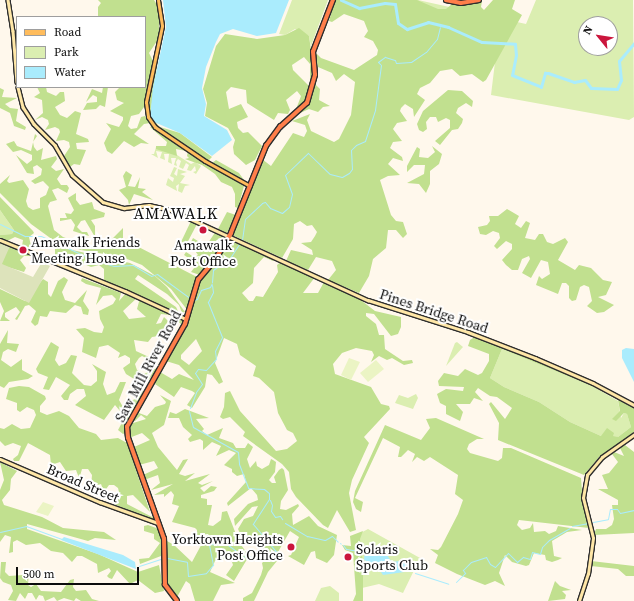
<!DOCTYPE html>
<style>
body{margin:0}
#map{position:relative;width:634px;height:601px;overflow:hidden;background:#fff8ec;font-family:"Source Serif 4",serif}
div>[style]{position:absolute}
[style*='--x']{left:calc(var(--x)*1px);top:calc(var(--y)*1px);width:calc(var(--w)*1px);rotate:calc(var(--a)*1deg)}
.green>*{inset:0;background:#dbeeb1}
.forest>*{inset:0;background:#c1e08f}
.cemetery>*{inset:0;background:#dde3bb}
.pitch>*{inset:0;background:#ebf4c4}
.water>*{inset:0;background:#aaecfd}
.stream>*{height:1px;margin:-0.5px;padding:0 0.5px;transform-origin:0.5px;border-radius:0.5px;background:#aaecfd}
.river>*{height:3px;margin:-1.5px;padding:0 1.5px;transform-origin:1.5px;border-radius:1.5px;background:#aaecfd}
.roads{filter:drop-shadow(1px 0 #2e2e2e) drop-shadow(-1px 0 #2e2e2e) drop-shadow(0 1px #2e2e2e) drop-shadow(0 -1px #2e2e2e)}
.secondary>*{height:2.5px;margin:-1.25px;padding:0 1.25px;transform-origin:1.25px;border-radius:1.25px;background:#ffe7a7}
.primary>*{height:3px;margin:-1.5px;padding:0 1.5px;transform-origin:1.5px;border-radius:1.5px;background:#ffbc5c}
.highway>*{height:3.5px;margin:-1.75px;padding:0 1.75px;transform-origin:1.75px;border-radius:1.75px;background:#ff7e4a}
.dots>*{width:11px;height:11px;translate:-50% -50%;box-sizing:border-box;border:2px solid #fff;border-radius:50%}
span{translate:-50% -50%;white-space:nowrap;text-align:center;line-height:1.15;-webkit-text-stroke:4px #fff;paint-order:stroke}
.poi-label{font-size:14px;color:#0c0c0c}
.left{translate:0 -50%;text-align:left}
.right{translate:-100% -50%;text-align:right}
.street-label{font-size:14px;color:#0c0c0c}
.quarter-label{font-size:16px;color:#0c0c0c;letter-spacing:1px}
.legend{position:absolute;left:16px;top:16px;width:130px;height:72px;box-sizing:border-box;background:#fff;border:1px solid #9e9e9e;margin:0;padding:5px 7px;list-style:none;font-size:12px;color:#0c0c0c}
.legend li{display:flex;align-items:center;gap:8px;height:20px}
.legend b{width:20px;border:1px solid #9e9e9e}
.north{position:absolute;left:578px;top:16px;width:40px;height:40px;box-sizing:border-box;background:#fff;border:1px solid #9e9e9e;border-radius:50%;rotate:300deg;font-size:11px;font-weight:700;line-height:16px;text-align:center;color:#0c0c0c}
.north::after{content:'';display:block;margin:auto;width:14px;height:18px;background:#cb163d;clip-path:polygon(50% 0,100% 100%,50% 72%,0 100%)}
.scale{position:absolute;left:16px;top:567px;width:123px;height:18px;box-sizing:border-box;border:2px solid #0c0c0c;border-top:0;padding-left:5px;font-size:12px;line-height:14px;white-space:nowrap;color:#0c0c0c;-webkit-text-stroke:3px #fff;paint-order:stroke}
</style>
<div id="map">
<div class="green">
<div style="clip-path:polygon(292px 0,328px 0,311px 46px,309px 36px,295px 29px,285px 35px,279px 34px)"></div>
<div style="clip-path:polygon(evenodd,339px 0,418px 0,526px 24px,536px 0,633px 0,634px 117px,629px 120px,491px 95px,495px 62px,449px 52px,401px 104px,390px 106px,388px 3px,339px 0,586px 24px,610px 24px,610px 48px,586px 48px,586px 24px)"></div>
<div style="clip-path:polygon(156px 147px,174px 153px,191px 164px,195px 162px,201px 166px,196px 174px,193px 172px,196px 171px,195px 166px,191px 171px,187px 170px,189px 165px,186px 163px,183px 169px,179px 167px,181px 161px,178px 159px,176px 162px,177px 166px,174px 165px,176px 158px,171px 158px,172px 164px,168px 162px,169px 154px,164px 154px,165px 160px,160px 158px,162px 152px,156px 151px,158px 158px,151px 154px,154px 154px)"></div>
<div style="clip-path:polygon(174px 167px,177px 168px,174px 174px,177px 176px,178px 169px,187px 172px,180px 174px,185px 176px,180px 183px,190px 185px,185px 186px,182px 193px,178px 191px,179px 184px,176px 186px,177px 191px,166px 185px,168px 178px,173px 182px,174px 178px,170px 176px)"></div>
<div style="clip-path:polygon(0 210px,14px 230px,12px 234px,0 235px)"></div>
<div style="clip-path:polygon(457px 342px,463px 347px,446px 366px,455px 343px)"></div>
<div style="clip-path:polygon(502px 349px,594px 387px,618px 401px,621px 418px,624px 413px,627px 414px,631px 427px,618px 437px,601px 436px,570px 422px,539px 402px,504px 387px,490px 378px)"></div>
<div style="clip-path:polygon(416px 394px,418px 398px,413px 409px,395px 403px,399px 395px,408px 398px)"></div>
<div style="clip-path:polygon(368px 529px,420px 558px,403px 593px,379px 584px,362px 588px,357px 535px)"></div>
<div style="clip-path:polygon(330px 586px,339px 593px,339px 601px,315px 601px,321px 588px)"></div>
</div>
<div class="forest">
<div style="clip-path:polygon(98px 0,154px 0,159px 8px,159px 38px,149px 53px,153px 61px,144px 107px,139px 114px,131px 116px,128px 126px,131px 129px,137px 128px,141px 117px,145px 116px,150px 123px,144px 124px,134px 134px,149px 144px,141px 143px,134px 147px,124px 141px,112px 154px,107px 151px,104px 143px,111px 129px,106px 123px,119px 127px,123px 120px,123px 117px,110px 111px,124px 103px,117px 100px,115px 92px,120px 87px,145px 87px,145px 17px,98px 17px,98px 7px,101px 3px)"></div>
<div style="clip-path:polygon(335px 0,417px 0,438px 9px,446px 9px,452px 4px,467px 5px,482px 1px,481px 7px,484px 10px,493px 0,515px 0,512px 9px,522px 15px,486px 80px,483px 82px,472px 74px,460px 76px,452px 69px,440px 71px,430px 83px,420px 88px,417px 94px,425px 100px,414px 117px,413px 109px,405px 104px,401px 108px,400px 111px,407px 121px,397px 123px,393px 129px,402px 141px,393px 142px,390px 148px,402px 157px,403px 161px,393px 158px,388px 164px,400px 175px,388px 176px,380px 180px,391px 215px,396px 221px,403px 222px,407px 234px,403px 238px,396px 230px,388px 230px,386px 248px,373px 259px,369px 276px,359px 293px,328px 280px,336px 270px,332px 261px,316px 257px,308px 270px,286px 261px,291px 250px,313px 255px,312px 250px,301px 243px,311px 242px,315px 236px,317px 232px,312px 225px,307px 226px,300px 221px,294px 224px,293px 239px,282px 258px,234px 236px,234px 233px,262px 159px,271px 166px,293px 133px,304px 137px,307px 131px,305px 125px,292px 121px,310px 114px,307px 120px,311px 131px,334px 142px,339px 139px,351px 115px,355px 82px,344px 74px,336px 81px,332px 73px,318px 67px,315px 56px,317px 54px,321px 58px,354px 70px,377px 55px,378px 50px,373px 41px,364px 37px,368px 31px,364px 21px,344px 14px,332px 22px,329px 21px)"></div>
<div style="clip-path:polygon(299px 28px,309px 36px,314px 71px,313px 79px,310px 79px,310px 64px,304px 57px,292px 65px,293px 70px,310px 87px,304px 104px,295px 112px,301px 96px,297px 91px,286px 100px,290px 110px,288px 114px,278px 113px,274px 120px,247px 103px,246px 90px,231px 87px,226px 92px,229px 109px,241px 104px,248px 117px,237px 122px,238px 128px,243px 133px,248px 132px,262px 146px,255px 160px,246px 165px,234px 154px,233px 147px,235px 140px,228px 128px,205px 116px,207px 103px,203px 89px,216px 46px,225px 34px,257px 39px,285px 35px)"></div>
<div style="clip-path:polygon(161px 37px,150px 117px,160px 127px,180px 133px,212px 157px,208px 161px,150px 120px,147px 107px)"></div>
<div style="clip-path:polygon(315px 84px,320px 89px,319px 100px,330px 106px,323px 107px,318px 112px,309px 109px,298px 114px,307px 107px)"></div>
<div style="clip-path:polygon(37px 87px,46px 87px,47px 92px,56px 96px,60px 92px,64px 92px,65px 101px,55px 107px,60px 115px,67px 118px,75px 111px,81px 113px,76px 134px,88px 139px,89px 142px,76px 143px,77px 149px,86px 150px,80px 165px,74px 164px,70px 167px,64px 156px,70px 147px,69px 142px,64px 140px,56px 141px,60px 132px,59px 129px,55px 127px,45px 130px,49px 124px,48px 120px,42px 117px,35px 120px,43px 113px,42px 100px,34px 97px,40px 93px)"></div>
<div style="clip-path:polygon(103px 87px,108px 87px,105px 107px,100px 105px,96px 109px,83px 110px,87px 103px,97px 102px,97px 97px,93px 95px,86px 102px,92px 89px,102px 93px)"></div>
<div style="clip-path:polygon(0 88px,4px 90px,2px 97px,17px 98px,5px 104px,10px 108px,18px 109px,16px 121px,26px 127px,25px 130px,14px 126px,10px 113px,0 108px)"></div>
<div style="clip-path:polygon(448px 90px,462px 91px,473px 101px,472px 107px,466px 103px,458px 108px,456px 113px,463px 119px,462px 123px,458px 129px,452px 130px,440px 145px,435px 141px,450px 128px,450px 120px,446px 118px,438px 122px,436px 117px,430px 117px,426px 122px,427px 129px,423px 132px,419px 130px,417px 124px,423px 111px)"></div>
<div style="clip-path:polygon(153px 126px,186px 150px,186px 151px,176px 149px,177px 156px,156px 149px,156px 146px,166px 146px,167px 142px,150px 127px)"></div>
<div style="clip-path:polygon(35px 134px,37px 136px,33px 142px,34px 147px,37px 151px,43px 148px,41px 160px,56px 156px,57px 159px,51px 167px,56px 171px,64px 169px,57px 179px,61px 185px,67px 185px,69px 188px,67px 193px,58px 188px,52px 190px,57px 200px,50px 202px,48px 206px,54px 230px,63px 237px,71px 240px,75px 245px,81px 244px,84px 238px,88px 246px,97px 247px,108px 243px,123px 228px,123px 239px,197px 277px,188px 311px,171px 289px,142px 265px,122px 257px,81px 250px,53px 240px,31px 224px,0 193px,0 184px,10px 175px,7px 181px,9px 183px,23px 180px,29px 189px,26px 201px,28px 207px,33px 210px,40px 208px,40px 198px,46px 195px,49px 187px,43px 181px,35px 184px,31px 181px,41px 175px,42px 169px,37px 165px,33px 167px,34px 174px,27px 173px,16px 155px,27px 164px,32px 160px,32px 155px,21px 150px,13px 152px,6px 144px,14px 141px,17px 146px,31px 151px)"></div>
<div style="clip-path:polygon(432px 146px,442px 154px,439px 164px,430px 171px,430px 184px,426px 193px,419px 184px,407px 183px,424px 174px,425px 165px,414px 165px,407px 172px,407px 166px,417px 147px,420px 149px,419px 157px,428px 158px,435px 152px)"></div>
<div style="clip-path:polygon(188px 151px,244px 186px,238px 208px,235px 207px,235px 194px,232px 187px,221px 182px,215px 174px,202px 165px,185px 159px,189px 158px,187px 156px)"></div>
<div style="clip-path:polygon(216px 160px,239px 173px,244px 180px,212px 163px)"></div>
<div style="clip-path:polygon(126px 171px,132px 175px,128px 186px,135px 187px,140px 177px,138px 188px,146px 189px,142px 192px,153px 200px,134px 194px,129px 205px,128px 200px,119px 190px,126px 187px,123px 176px)"></div>
<div style="clip-path:polygon(76px 193px,76px 200px,80px 205px,92px 202px,94px 209px,105px 213px,104px 217px,91px 220px,95px 226px,95px 237px,85px 220px,81px 221px,77px 227px,82px 232px,87px 232px,89px 236px,73px 231px,75px 225px,71px 219px,60px 221px,60px 218px,67px 218px,65px 213px,71px 214px,74px 210px,68px 198px)"></div>
<div style="clip-path:polygon(0 197px,33px 231px,34px 233px,29px 237px,31px 246px,25px 248px,22px 246px,23px 240px,15px 237px,7px 241px,0 238px,0 235px,12px 234px,14px 230px,0 210px)"></div>
<div style="clip-path:polygon(507px 209px,519px 216px,515px 224px,521px 228px,526px 221px,530px 223px,525px 238px,535px 240px,539px 234px,543px 234px,547px 242px,553px 244px,565px 238px,568px 242px,558px 260px,575px 270px,579px 265px,591px 268px,603px 280px,612px 282px,606px 295px,598px 297px,614px 305px,604px 312px,597px 313px,587px 306px,592px 301px,589px 287px,584px 285px,580px 287px,576px 300px,572px 301px,569px 298px,569px 286px,566px 283px,562px 283px,558px 294px,536px 285px,539px 276px,542px 279px,550px 274px,548px 262px,541px 260px,531px 278px,522px 273px,530px 259px,529px 256px,522px 259px,518px 270px,512px 270px,506px 265px,502px 260px,512px 249px,512px 244px,506px 241px,497px 249px,494px 246px,500px 238px,499px 233px,493px 231px,486px 235px,480px 234px,478px 227px,487px 225px,490px 221px,489px 216px,498px 216px)"></div>
<div style="clip-path:polygon(227px 212px,236px 215px,227px 233px,218px 229px)"></div>
<div style="clip-path:polygon(191px 221px,197px 224px,185px 247px,180px 244px)"></div>
<div style="clip-path:polygon(216px 231px,225px 236px,222px 244px,200px 275px,191px 272px,194px 268px,193px 261px,184px 255px,186px 252px,194px 257px,198px 255px,190px 244px,193px 238px,206px 246px)"></div>
<div style="clip-path:polygon(evenodd,231px 239px,275px 258px,273px 261px,264px 257px,254px 268px,253px 283px,242px 293px,249px 301px,253px 301px,256px 296px,263px 297px,278px 272px,277px 265px,281px 262px,315px 277px,303px 293px,318px 293px,324px 282px,362px 298px,362px 301px,375px 311px,401px 317px,401px 327px,398px 334px,391px 336px,374px 314px,366px 313px,366px 316px,376px 324px,379px 335px,384px 335px,385px 349px,403px 361px,412px 360px,413px 363px,404px 365px,392px 358px,387px 360px,379px 356px,371px 362px,374px 355px,372px 351px,356px 348px,342px 353px,333px 364px,335px 374px,371px 387px,381px 404px,389px 406px,390px 409px,364px 437px,369px 443px,352px 480px,349px 493px,356px 530px,350px 532px,337px 510px,328px 528px,323px 525px,296px 497px,291px 489px,289px 472px,282px 464px,243px 436px,245px 432px,230px 417px,223px 419px,220px 417px,224px 407px,225px 393px,230px 391px,240px 411px,276px 451px,287px 449px,297px 441px,293px 433px,287px 430px,278px 413px,274px 392px,259px 378px,253px 376px,256px 366px,240px 355px,237px 344px,224px 338px,215px 363px,223px 382px,219px 384px,212px 375px,207px 374px,205px 387px,192px 408px,187px 405px,195px 393px,192px 391px,181px 387px,174px 397px,155px 384px,160px 372px,172px 379px,179px 374px,194px 380px,179px 365px,166px 361px,190px 317px,201px 278px,231px 239px,196px 339px,202px 351px,189px 365px,181px 359px,181px 355px,196px 339px)"></div>
<div style="clip-path:polygon(0 242px,33px 256px,24px 256px,20px 260px,26px 268px,24px 272px,1px 265px)"></div>
<div style="clip-path:polygon(59px 247px,130px 263px,155px 276px,167px 287px,185px 312px,182px 313px,179px 305px,167px 294px,138px 275px,135px 279px,176px 307px,179px 313px,104px 281px,104px 269px,99px 265px,91px 267px,65px 256px,55px 258px,55px 249px)"></div>
<div style="clip-path:polygon(64px 277px,68px 280px,62px 292px,65px 300px,75px 303px,87px 290px,83px 301px,89px 310px,88px 315px,83px 314px,81px 307px,75px 305px,66px 313px,50px 311px,47px 317px,40px 316px,38px 324px,35px 326px,31px 322px,36px 311px,29px 305px,25px 306px,17px 320px,15px 319px,20px 312px,16px 307px,5px 313px,5px 317px,10px 321px,0 321px,4px 311px,0 302px,0 289px,25px 301px,43px 279px,48px 282px,48px 294px,51px 297px,58px 281px)"></div>
<div style="clip-path:polygon(82px 278px,121px 293px,119px 301px,126px 293px,138px 297px,123px 311px,129px 319px,146px 317px,137px 309px,140px 298px,184px 320px,181px 324px,170px 315px,161px 314px,156px 324px,161px 323px,164px 317px,168px 321px,159px 336px,152px 337px,148px 342px,134px 340px,136px 351px,149px 357px,148px 359px,142px 356px,139px 358px,135px 364px,137px 370px,144px 374px,157px 368px,155px 373px,146px 382px,139px 382px,126px 374px,123px 368px,130px 363px,130px 358px,125px 355px,118px 358px,120px 353px,108px 345px,99px 347px,96px 358px,82px 352px,84px 338px,76px 329px,85px 328px,94px 332px,102px 333px,104px 327px,100px 319px,99px 311px,113px 304px,116px 299px,112px 295px,103px 296px,96px 305px,101px 288px,86px 284px,81px 281px)"></div>
<div style="clip-path:polygon(8px 330px,7px 343px,19px 344px,16px 352px,8px 349px,3px 352px,1px 360px,11px 367px,22px 359px,22px 370px,33px 376px,28px 379px,9px 382px,4px 388px,0 386px,0 344px)"></div>
<div style="clip-path:polygon(evenodd,476px 336px,588px 381px,634px 406px,634px 432px,620px 444px,600px 456px,584px 475px,498px 440px,499px 423px,489px 404px,491px 402px,505px 419px,512px 408px,497px 397px,490px 396px,478px 388px,475px 392px,483px 401px,474px 398px,470px 404px,456px 404px,463px 412px,460px 421px,446px 414px,446px 406px,440px 403px,437px 394px,446px 389px,463px 391px,464px 387px,439px 386px,438px 381px,444px 373px,458px 376px,465px 369px,478px 375px,482px 373px,489px 361px,489px 354px,468px 346px,470px 340px,476px 336px,502px 349px,594px 387px,618px 400px,620px 411px,612px 419px,616px 421px,624px 413px,627px 414px,631px 427px,618px 437px,613px 436px,614px 433px,607px 428px,601px 436px,570px 422px,539px 402px,504px 387px,490px 378px,502px 349px)"></div>
<div style="clip-path:polygon(51px 342px,59px 347px,55px 360px,59px 366px,66px 363px,71px 355px,77px 356px,72px 373px,84px 385px,91px 386px,97px 381px,97px 371px,92px 364px,106px 372px,103px 384px,107px 395px,115px 392px,120px 382px,126px 382px,119px 400px,123px 407px,136px 398px,136px 389px,143px 391px,125px 433px,123px 434px,118px 430px,125px 417px,115px 405px,104px 420px,75px 405px,86px 396px,84px 389px,77px 389px,70px 394px,68px 400px,64px 400px,61px 396px,70px 385px,56px 377px,49px 390px,43px 389px,48px 377px,38px 373px,36px 369px)"></div>
<div style="clip-path:polygon(19px 386px,29px 387px,45px 396px,46px 399px,40px 406px,40px 412px,47px 415px,59px 411px,69px 416px,79px 428px,96px 434px,101px 440px,118px 438px,127px 443px,150px 512px,133px 495px,127px 496px,127px 504px,154px 518px,154px 522px,114px 504px,120px 496px,118px 488px,114px 485px,109px 485px,104px 492px,101px 484px,91px 487px,92px 475px,88px 469px,82px 469px,78px 483px,74px 487px,73px 484px,79px 478px,76px 470px,66px 471px,60px 462px,51px 465px,50px 455px,28px 443px,19px 461px,14px 461px,13px 459px,18px 455px,21px 446px,13px 443px,5px 446px,0 441px,0 428px,4px 429px,12px 424px,21px 429px,30px 428px,36px 415px,34px 410px,27px 407px,20px 412px,17px 410px,17px 403px,6px 399px,9px 388px)"></div>
<div style="clip-path:polygon(160px 395px,171px 401px,164px 425px,152px 433px,158px 447px,177px 470px,183px 460px,188px 459px,179px 474px,185px 476px,195px 473px,185px 481px,210px 474px,198px 483px,202px 485px,213px 481px,200px 488px,204px 492px,211px 486px,217px 487px,214px 491px,201px 495px,201px 498px,207px 499px,207px 505px,212px 505px,208px 525px,213px 526px,221px 520px,222px 512px,227px 511px,239px 542px,249px 556px,234px 581px,226px 575px,233px 565px,231px 559px,229px 557px,215px 561px,210px 572px,235px 583px,221px 585px,213px 601px,195px 601px,190px 584px,186px 581px,176px 599px,165px 581px,167px 541px,174px 545px,192px 562px,205px 538px,204px 536px,197px 538px,197px 530px,195px 528px,172px 522px,179px 506px,172px 504px,174px 495px,171px 491px,164px 497px,164px 494px,154px 495px,173px 484px,151px 490px,160px 483px,158px 475px,144px 480px,143px 475px,158px 468px,154px 461px,139px 465px,134px 447px,150px 440px,142px 433px,129px 438px,130px 424px,146px 419px,141px 415px,135px 421px,132px 421px,140px 408px,139px 413px,147px 416px,155px 407px,165px 404px,166px 402px)"></div>
<div style="clip-path:polygon(185px 409px,209px 418px,196px 419px,204px 429px,202px 431px,207px 435px,223px 428px,219px 438px,233px 443px,236px 448px,245px 448px,248px 443px,253px 447px,247px 459px,250px 468px,256px 461px,257px 466px,262px 469px,269px 465px,271px 459px,273px 460px,276px 462px,275px 472px,269px 480px,272px 483px,276px 483px,274px 477px,279px 470px,282px 468px,284px 470px,288px 490px,281px 501px,280px 509px,286px 510px,298px 504px,299px 506px,292px 514px,293px 525px,309px 516px,318px 526px,337px 535px,334px 555px,327px 563px,316px 558px,315px 551px,311px 552px,304px 565px,288px 556px,291px 555px,299px 537px,290px 531px,278px 552px,281px 556px,268px 572px,254px 601px,243px 601px,243px 598px,252px 593px,261px 575px,263px 568px,262px 563px,267px 558px,262px 552px,263px 549px,259px 547px,257px 536px,255px 535px,242px 538px,238px 529px,244px 519px,253px 516px,258px 506px,252px 507px,235px 526px,234px 519px,248px 504px,258px 500px,257px 495px,251px 488px,228px 506px,227px 503px,246px 482px,244px 474px,237px 476px,232px 472px,232px 469px,224px 465px,236px 453px,229px 450px,216px 456px,221px 446px,212px 442px,203px 450px,203px 441px,200px 439px,190px 442px,188px 439px,192px 435px,183px 427px,179px 418px,168px 418px,170px 412px,176px 414px)"></div>
<div style="clip-path:polygon(436px 418px,484px 439px,477px 439px,469px 444px,467px 449px,470px 453px,498px 461px,502px 458px,503px 448px,511px 448px,581px 478px,583px 504px,589px 528px,519px 520px,517px 525px,522px 530px,530px 528px,533px 523px,534px 532px,545px 531px,549px 534px,556px 531px,558px 526px,582px 530px,567px 532px,552px 541px,554px 556px,562px 558px,558px 560px,552px 562px,546px 560px,545px 555px,534px 553px,529px 565px,526px 566px,512px 562px,505px 555px,499px 573px,505px 586px,495px 581px,485px 585px,457px 574px,435px 563px,438px 555px,430px 549px,438px 550px,441px 547px,458px 514px,463px 500px,455px 494px,458px 475px,430px 457px,424px 461px,417px 457px,412px 462px,415px 454px,408px 450px,401px 457px,398px 457px,400px 447px,383px 438px,355px 498px,363px 502px,361px 512px,356px 509px,353px 502px,355px 491px,385px 425px,421px 440px,430px 428px,426px 419px)"></div>
<div style="clip-path:polygon(625px 445px,634px 452px,634px 533px,594px 535px,596px 529px,606px 529px,612px 525px,614px 519px,612px 505px,618px 505px,618px 500px,598px 489px,608px 489px,602px 475px,609px 473px,618px 462px,612px 454px,614px 452px,624px 456px,620px 448px)"></div>
<div style="clip-path:polygon(0 462px,17px 471px,11px 479px,10px 490px,2px 500px,4px 505px,42px 517px,63px 528px,104px 532px,116px 540px,95px 538px,88px 541px,27px 524px,27px 529px,98px 554px,138px 572px,159px 565px,164px 591px,155px 593px,138px 580px,130px 584px,117px 570px,112px 579px,109px 578px,107px 576px,111px 571px,109px 568px,98px 573px,97px 564px,82px 556px,77px 556px,72px 562px,63px 553px,51px 551px,40px 543px,26px 545px,17px 540px,13px 542px,13px 552px,9px 553px,11px 537px,5px 535px,0 542px,0 490px,4px 480px)"></div>
<div style="clip-path:polygon(148px 525px,159px 529px,163px 551px,161px 556px,140px 564px,139px 559px,149px 558px,160px 543px,154px 539px,154px 534px,144px 531px,144px 526px)"></div>
<div style="clip-path:polygon(363px 531px,360px 539px,363px 564px,363px 601px,353px 601px,356px 594px,353px 553px,345px 550px,342px 545px,351px 546px,350px 536px)"></div>
<div style="clip-path:polygon(591px 561px,634px 566px,634px 576px,626px 576px,618px 569px,591px 566px)"></div>
<div style="clip-path:polygon(1px 562px,6px 562px,5px 572px,9px 576px,23px 575px,29px 570px,28px 585px,31px 587px,36px 584px,41px 591px,61px 592px,70px 580px,74px 579px,73px 587px,76px 591px,86px 590px,92px 599px,99px 601px,81px 601px,76px 598px,74px 601px,64px 598px,57px 601px,54px 597px,45px 601px,43px 596px,39px 595px,36px 600px,32px 593px,28px 593px,25px 599px,20px 593px,16px 601px,8px 600px,13px 591px,11px 585px,3px 582px,0 578px)"></div>
<div style="clip-path:polygon(555px 581px,560px 586px,571px 590px,562px 591px,566px 595px,565px 599px,548px 601px)"></div>
</div>
<div class="cemetery">
<div style="clip-path:polygon(0 243px,10px 246px,2px 264px,33px 277px,42px 262px,50px 266px,29px 303px,0 288px)"></div>
</div>
<div class="pitch">
<div style="clip-path:polygon(349px 358px,360px 362px,351px 380px,341px 375px)"></div>
<div style="clip-path:polygon(376px 360px,384px 369px,368px 382px,360px 373px)"></div>
<div style="clip-path:polygon(43px 502px,54px 506px,48px 516px,36px 512px)"></div>
</div>
<div class="water">
<div style="clip-path:polygon(163px 0,289px 0,276px 33px,257px 36px,233px 29px,220px 34px,216px 42px,206px 67px,202px 88px,206px 104px,204px 116px,227px 130px,232px 140px,212px 156px,180px 133px,154px 122px,150px 117px,153px 87px,166px 27px)"></div>
<div style="clip-path:polygon(626px 348px,634px 349px,634px 382px,622px 358px,622px 350px)"></div>
<div style="clip-path:polygon(64px 537px,123px 555px,135px 562px,136px 569px,61px 540px)"></div>
<div style="clip-path:polygon(365px 550px,384px 551px,392px 562px,406px 560px,412px 566px,412px 571px,383px 575px,376px 565px,364px 560px)"></div>
</div>
<div class="stream">
<div style="--x:0;--y:224;--w:28;--a:26"></div>
<div style="--x:25;--y:236;--w:16;--a:0"></div>
<div style="--x:41;--y:236;--w:56;--a:24.3"></div>
<div style="--x:92;--y:259;--w:23;--a:18"></div>
<div style="--x:114;--y:266;--w:19;--a:-3"></div>
<div style="--x:133;--y:265;--w:21;--a:31"></div>
<div style="--x:151;--y:276;--w:6;--a:-18"></div>
<div style="--x:157;--y:274;--w:42;--a:36.3"></div>
<div style="--x:242;--y:240;--w:21;--a:-82"></div>
<div style="--x:245;--y:219;--w:23;--a:-43"></div>
<div style="--x:262;--y:203;--w:3;--a:-18"></div>
<div style="--x:265;--y:202;--w:8;--a:50"></div>
<div style="--x:270;--y:208;--w:13;--a:23"></div>
<div style="--x:282;--y:213;--w:9;--a:-41"></div>
<div style="--x:289;--y:207;--w:13;--a:-77"></div>
<div style="--x:292;--y:194;--w:20;--a:-110"></div>
<div style="--x:285;--y:175;--w:32;--a:-44"></div>
<div style="--x:308;--y:153;--w:30;--a:44"></div>
<div style="--x:330;--y:174;--w:12;--a:14"></div>
<div style="--x:342;--y:177;--w:8;--a:-30"></div>
<div style="--x:349;--y:173;--w:5;--a:-53"></div>
<div style="--x:352;--y:169;--w:19;--a:-93"></div>
<div style="--x:351;--y:150;--w:7;--a:-45"></div>
<div style="--x:356;--y:145;--w:10;--a:-24"></div>
<div style="--x:365;--y:141;--w:33;--a:-72"></div>
<div style="--x:375;--y:110;--w:45;--a:-82.4"></div>
<div style="--x:381;--y:65;--w:4;--a:-135"></div>
<div style="--x:378;--y:62;--w:9;--a:-36"></div>
<div style="--x:385;--y:57;--w:10;--a:17"></div>
<div style="--x:395;--y:60;--w:3;--a:72"></div>
<div style="--x:396;--y:63;--w:15;--a:-4"></div>
<div style="--x:411;--y:62;--w:18;--a:-34"></div>
<div style="--x:426;--y:52;--w:17;--a:-50"></div>
<div style="--x:437;--y:39;--w:12;--a:-76"></div>
<div style="--x:212;--y:282;--w:12;--a:-85"></div>
<div style="--x:213;--y:270;--w:21;--a:-35"></div>
<div style="--x:230;--y:258;--w:17;--a:-57"></div>
<div style="--x:194;--y:300;--w:3;--a:-18"></div>
<div style="--x:197;--y:299;--w:10;--a:-66"></div>
<div style="--x:201;--y:290;--w:9;--a:-18"></div>
<div style="--x:210;--y:287;--w:4;--a:-63"></div>
<div style="--x:190;--y:408;--w:17;--a:-69"></div>
<div style="--x:196;--y:392;--w:10;--a:-53"></div>
<div style="--x:202;--y:384;--w:13;--a:-122"></div>
<div style="--x:195;--y:373;--w:5;--a:-53"></div>
<div style="--x:198;--y:369;--w:8;--a:7"></div>
<div style="--x:206;--y:370;--w:15;--a:-48"></div>
<div style="--x:216;--y:359;--w:8;--a:-97"></div>
<div style="--x:215;--y:351;--w:16;--a:-63"></div>
<div style="--x:222;--y:337;--w:38;--a:-112"></div>
<div style="--x:208;--y:302;--w:11;--a:-63"></div>
<div style="--x:213;--y:292;--w:7;--a:-98"></div>
<div style="--x:189;--y:411;--w:16;--a:76"></div>
<div style="--x:193;--y:427;--w:51;--a:29.1"></div>
<div style="--x:238;--y:452;--w:12;--a:85"></div>
<div style="--x:239;--y:464;--w:26;--a:69"></div>
<div style="--x:248;--y:488;--w:16;--a:4"></div>
<div style="--x:264;--y:489;--w:6;--a:39"></div>
<div style="--x:269;--y:493;--w:6;--a:90"></div>
<div style="--x:269;--y:499;--w:30;--a:123"></div>
<div style="--x:253;--y:524;--w:35;--a:50"></div>
<div style="--x:276;--y:551;--w:25;--a:168"></div>
<div style="--x:270;--y:500;--w:5;--a:68"></div>
<div style="--x:272;--y:505;--w:6;--a:99"></div>
<div style="--x:271;--y:511;--w:7;--a:56"></div>
<div style="--x:275;--y:517;--w:5;--a:-11"></div>
<div style="--x:280;--y:516;--w:4;--a:56"></div>
<div style="--x:593;--y:522;--w:15;--a:-11"></div>
<div style="--x:608;--y:519;--w:10;--a:-79"></div>
<div style="--x:610;--y:509;--w:7;--a:0"></div>
<div style="--x:617;--y:509;--w:5;--a:53"></div>
<div style="--x:620;--y:513;--w:14;--a:-12"></div>
<div style="--x:285;--y:523;--w:26;--a:31"></div>
<div style="--x:307;--y:536;--w:18;--a:13"></div>
<div style="--x:325;--y:540;--w:8;--a:-30"></div>
<div style="--x:332;--y:536;--w:8;--a:45"></div>
<div style="--x:572;--y:526;--w:17;--a:-10"></div>
<div style="--x:0;--y:532;--w:27;--a:-13"></div>
<div style="--x:26;--y:526;--w:38;--a:20"></div>
<div style="--x:340;--y:543;--w:1;--a:45"></div>
<div style="--x:343;--y:545;--w:5;--a:53"></div>
<div style="--x:346;--y:549;--w:18;--a:9"></div>
<div style="--x:167;--y:558;--w:20;--a:11"></div>
<div style="--x:187;--y:562;--w:14;--a:86"></div>
<div style="--x:188;--y:576;--w:18;--a:-9"></div>
<div style="--x:206;--y:573;--w:11;--a:-49"></div>
<div style="--x:213;--y:565;--w:21;--a:-101"></div>
<div style="--x:209;--y:544;--w:19;--a:3"></div>
<div style="--x:228;--y:545;--w:9;--a:36"></div>
<div style="--x:235;--y:550;--w:8;--a:60"></div>
<div style="--x:239;--y:557;--w:11;--a:-5"></div>
<div style="--x:139;--y:566;--w:25;--a:-18"></div>
<div style="--x:415;--y:573;--w:35;--a:18"></div>
<div style="--x:456;--y:582;--w:13;--a:-45"></div>
<div style="--x:465;--y:573;--w:4;--a:-124"></div>
<div style="--x:463;--y:570;--w:11;--a:-45"></div>
<div style="--x:471;--y:562;--w:16;--a:-18"></div>
<div style="--x:486;--y:557;--w:8;--a:60"></div>
<div style="--x:490;--y:564;--w:6;--a:31"></div>
<div style="--x:495;--y:567;--w:19;--a:-47"></div>
<div style="--x:508;--y:553;--w:13;--a:45"></div>
<div style="--x:517;--y:562;--w:8;--a:-40"></div>
<div style="--x:523;--y:557;--w:7;--a:16"></div>
<div style="--x:530;--y:559;--w:7;--a:-74"></div>
<div style="--x:532;--y:552;--w:8;--a:14"></div>
<div style="--x:540;--y:554;--w:7;--a:-74"></div>
<div style="--x:542;--y:547;--w:10;--a:-45"></div>
<div style="--x:549;--y:540;--w:24;--a:-30"></div>
</div>
<div class="river">
<div style="--x:341;--y:0;--w:20;--a:24"></div>
<div style="--x:359;--y:8;--w:26;--a:-11"></div>
<div style="--x:385;--y:3;--w:10;--a:6"></div>
<div style="--x:395;--y:4;--w:19;--a:81"></div>
<div style="--x:398;--y:23;--w:11;--a:34"></div>
<div style="--x:407;--y:29;--w:22;--a:-18"></div>
<div style="--x:428;--y:22;--w:21;--a:14"></div>
<div style="--x:448;--y:27;--w:37;--a:24"></div>
<div style="--x:482;--y:42;--w:33;--a:3"></div>
<div style="--x:515;--y:44;--w:11;--a:85"></div>
<div style="--x:516;--y:55;--w:20;--a:101"></div>
<div style="--x:512;--y:75;--w:31;--a:22"></div>
<div style="--x:541;--y:87;--w:15;--a:-74"></div>
<div style="--x:545;--y:73;--w:3;--a:0"></div>
<div style="--x:548;--y:73;--w:28;--a:19"></div>
<div style="--x:574;--y:82;--w:11;--a:-10"></div>
<div style="--x:585;--y:80;--w:10;--a:53"></div>
<div style="--x:591;--y:88;--w:26;--a:2"></div>
<div style="--x:617;--y:89;--w:10;--a:-66"></div>
<div style="--x:621;--y:80;--w:19;--a:-96"></div>
<div style="--x:619;--y:61;--w:23;--a:-50"></div>
</div>
<div class="roads">
<div class="secondary">
<div style="--x:8;--y:0;--w:31;--a:81"></div>
<div style="--x:13;--y:31;--w:51;--a:85.5"></div>
<div style="--x:18;--y:87;--w:21;--a:76"></div>
<div style="--x:23;--y:107;--w:20;--a:57"></div>
<div style="--x:34;--y:124;--w:30;--a:45"></div>
<div style="--x:55;--y:145;--w:34;--a:60"></div>
<div style="--x:72;--y:175;--w:41;--a:41.1"></div>
<div style="--x:103;--y:202;--w:22;--a:16"></div>
<div style="--x:124;--y:208;--w:25;--a:-7"></div>
<div style="--x:149;--y:205;--w:23;--a:13"></div>
<div style="--x:171;--y:210;--w:217;--a:24.6"></div>
<div style="--x:368;--y:300;--w:105;--a:17.7"></div>
<div style="--x:468;--y:332;--w:72;--a:21.2"></div>
<div style="--x:535;--y:358;--w:63;--a:23.3"></div>
<div style="--x:593;--y:383;--w:47;--a:28.2"></div>
<div style="--x:0;--y:240;--w:135;--a:22.2"></div>
<div style="--x:125;--y:291;--w:67;--a:24.7"></div>
<div style="--x:0;--y:459;--w:109;--a:23.3"></div>
<div style="--x:100;--y:502;--w:62;--a:19.9"></div>
<div style="--x:579;--y:601;--w:28;--a:-72"></div>
<div style="--x:588;--y:574;--w:36;--a:-82"></div>
<div style="--x:593;--y:538;--w:41;--a:-104"></div>
<div style="--x:583;--y:498;--w:23;--a:-80"></div>
<div style="--x:587;--y:475;--w:23;--a:-50"></div>
<div style="--x:602;--y:457;--w:39;--a:-35"></div>
</div>
<div class="primary">
<div style="--x:158;--y:0;--w:26;--a:81"></div>
<div style="--x:162;--y:26;--w:78;--a:101.9"></div>
<div style="--x:146;--y:102;--w:15;--a:82"></div>
<div style="--x:148;--y:117;--w:12;--a:55"></div>
<div style="--x:155;--y:127;--w:60;--a:34.2"></div>
<div style="--x:205;--y:161;--w:51;--a:29.1"></div>
</div>
<div class="highway">
<div style="--x:446;--y:0;--w:15;--a:11"></div>
<div style="--x:461;--y:3;--w:18;--a:-9"></div>
<div style="--x:177;--y:601;--w:20;--a:-127"></div>
<div style="--x:165;--y:585;--w:46;--a:-91.2"></div>
<div style="--x:164;--y:539;--w:107;--a:-109.6"></div>
<div style="--x:128;--y:438;--w:11;--a:-95"></div>
<div style="--x:127;--y:427;--w:118;--a:-60.6"></div>
<div style="--x:185;--y:324;--w:46;--a:-73.5"></div>
<div style="--x:198;--y:280;--w:26;--a:-50"></div>
<div style="--x:215;--y:260;--w:31;--a:-59"></div>
<div style="--x:231;--y:233;--w:94;--a:-68.1"></div>
<div style="--x:266;--y:146;--w:24;--a:-54"></div>
<div style="--x:280;--y:127;--w:36;--a:-42"></div>
<div style="--x:307;--y:103;--w:29;--a:-74"></div>
<div style="--x:315;--y:75;--w:23;--a:-95"></div>
<div style="--x:313;--y:52;--w:56;--a:-69"></div>
</div>
</div>
<div class="dots">
<div style="left:203px;top:230px;background:#cb163d"></div>
<div style="left:23px;top:250px;background:#cb163d"></div>
<div style="left:291px;top:547px;background:#cb163d"></div>
<div style="left:348px;top:557px;background:#cb163d"></div>
</div>
<div class="poi-label">
<span class="left" style="left:31px;top:250px">Amawalk Friends<br>Meeting House</span>
<span style="left:203px;top:253px">Amawalk<br>Post Office</span>
<span class="right" style="left:283px;top:547px">Yorktown Heights<br>Post Office</span>
<span class="left" style="left:356px;top:557px">Solaris<br>Sports Club</span>
</div>
<div class="street-label">
<span style="left:434px;top:311px;rotate:18deg">Pines Bridge Road</span>
<span style="left:148px;top:366px;rotate:-62deg">Saw Mill River Road</span>
<span style="left:83px;top:483px;rotate:23deg">Broad Street</span>
</div>
<div class="quarter-label">
<span style="left:176px;top:213px">AMAWALK</span>
</div>
<ul class="legend">
<li><b style="height:5px;background:#ffbc5c"></b>Road</li>
<li><b style="height:11px;background:#dbeeb1"></b>Park</li>
<li><b style="height:11px;background:#aaecfd"></b>Water</li>
</ul>
<div class="north">N</div>
<div class="scale">500 m</div>
</div>
